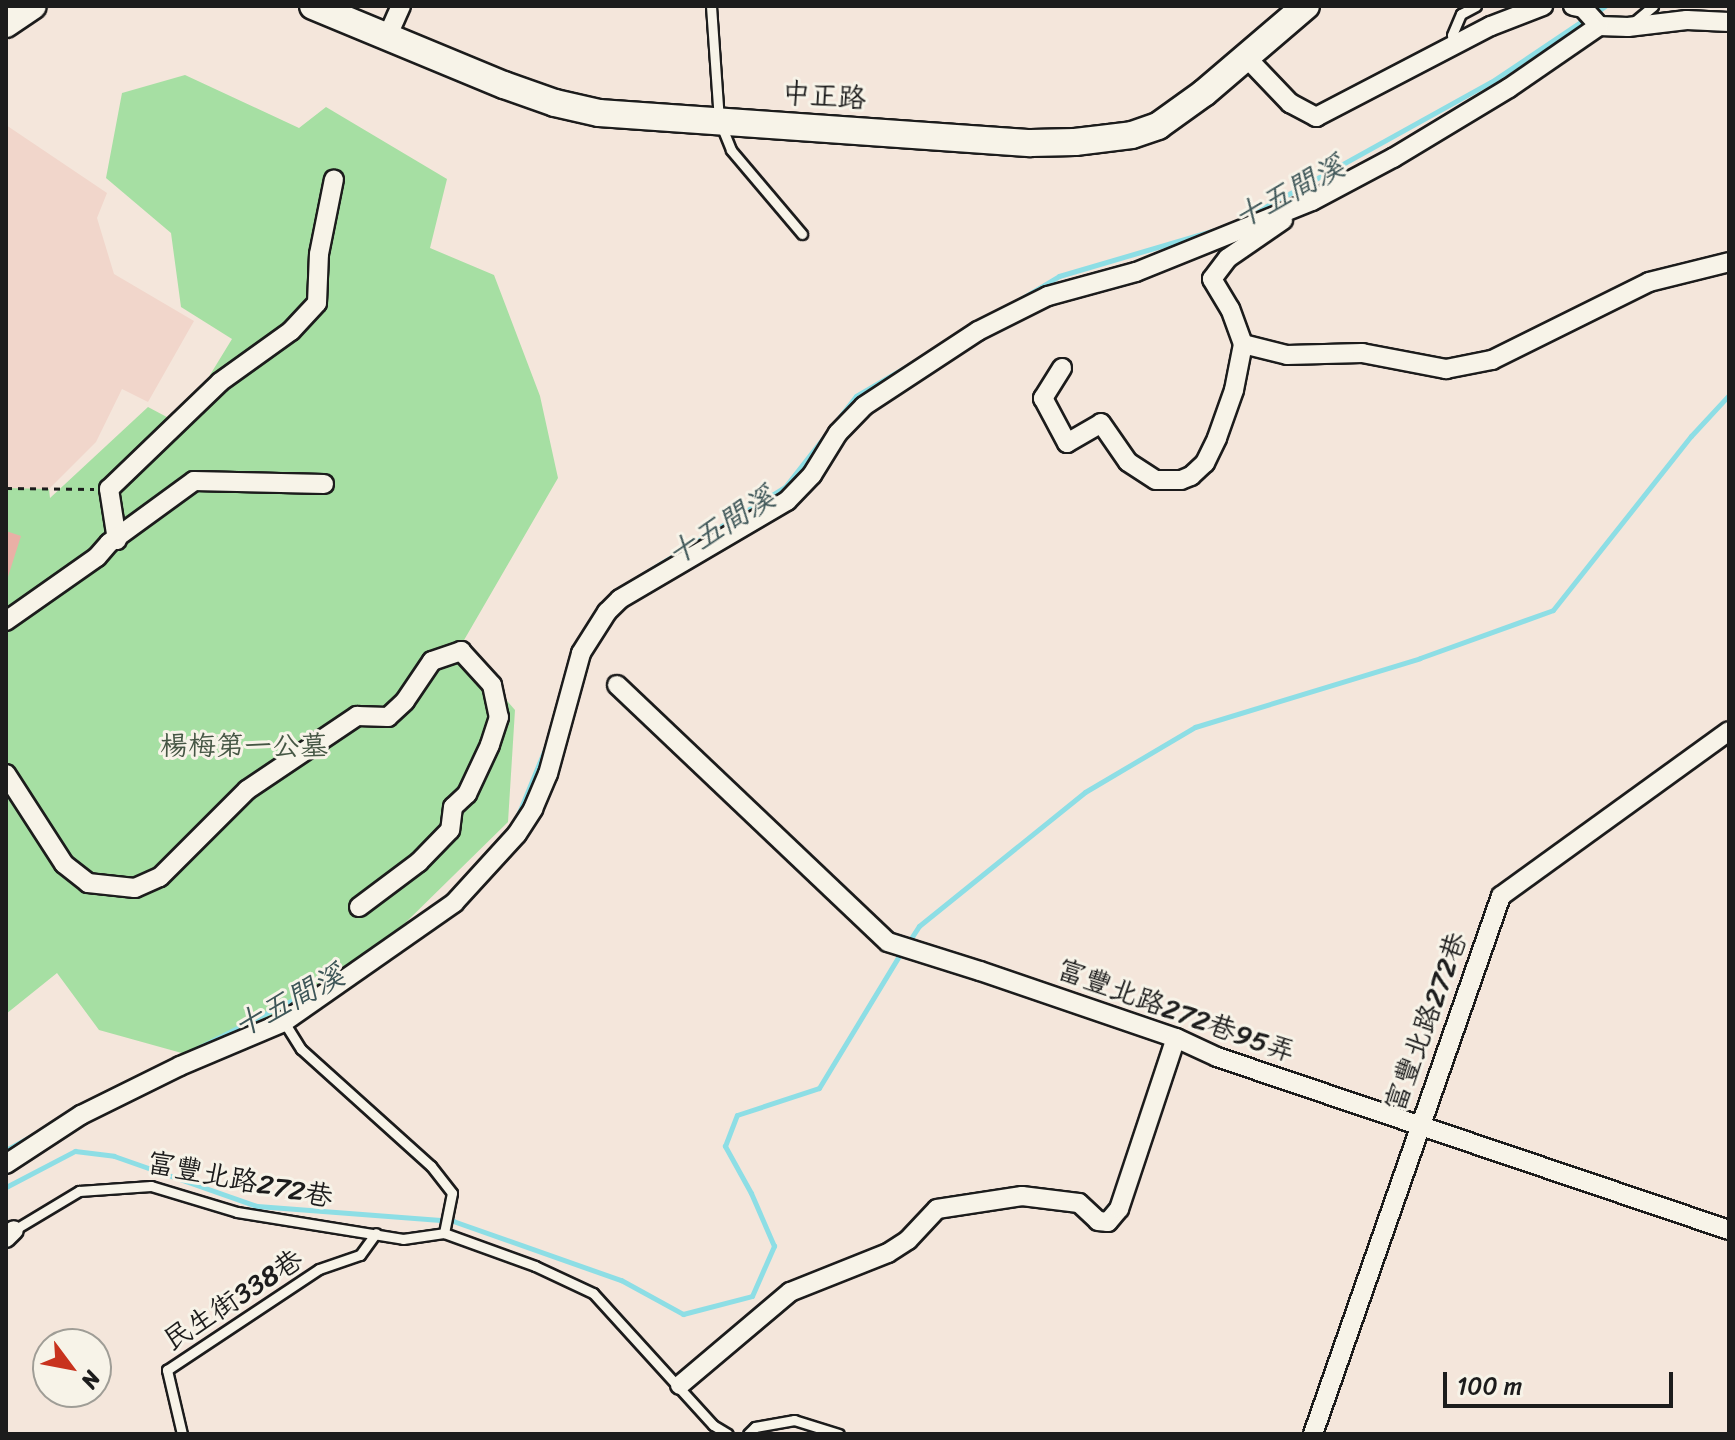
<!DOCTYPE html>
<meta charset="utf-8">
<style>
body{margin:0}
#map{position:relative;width:1735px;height:1440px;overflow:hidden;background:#f4e6db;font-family:Sriracha,"LXGW WenKai TC",sans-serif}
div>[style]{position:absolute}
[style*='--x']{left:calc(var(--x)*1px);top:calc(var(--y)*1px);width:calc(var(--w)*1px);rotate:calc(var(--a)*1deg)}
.built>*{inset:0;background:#f1d6cb}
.green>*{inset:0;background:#a6dfa3}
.stream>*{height:5px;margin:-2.5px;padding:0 2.5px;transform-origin:2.5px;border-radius:2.5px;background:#8ddee5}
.building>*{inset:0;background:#eab0a6}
.path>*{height:3px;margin-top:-1.5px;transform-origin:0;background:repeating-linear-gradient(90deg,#1c1c1c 0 6px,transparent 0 12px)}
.roads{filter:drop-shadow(2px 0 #1c1c1c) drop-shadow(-2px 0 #1c1c1c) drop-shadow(0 2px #1c1c1c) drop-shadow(0 -2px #1c1c1c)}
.lane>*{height:9px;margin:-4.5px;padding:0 4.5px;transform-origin:4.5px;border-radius:4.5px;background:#f7f3e8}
.street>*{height:18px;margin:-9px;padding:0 9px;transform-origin:9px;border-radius:9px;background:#f7f3e8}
.secondary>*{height:26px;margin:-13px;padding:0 13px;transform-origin:13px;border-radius:13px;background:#f7f3e8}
span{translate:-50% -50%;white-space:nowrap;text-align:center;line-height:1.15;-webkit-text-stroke:6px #f7f3e8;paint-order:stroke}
.street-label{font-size:28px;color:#1c1c1c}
.park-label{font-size:28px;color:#455644}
.water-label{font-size:30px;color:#3e5658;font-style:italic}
.frame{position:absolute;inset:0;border:8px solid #1c1c1c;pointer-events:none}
.north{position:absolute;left:32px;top:1328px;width:80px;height:80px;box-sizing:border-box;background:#f7f3e8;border:2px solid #9f9d96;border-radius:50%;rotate:122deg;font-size:22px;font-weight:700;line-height:32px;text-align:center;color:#1c1c1c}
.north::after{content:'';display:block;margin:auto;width:28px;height:36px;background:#c8321e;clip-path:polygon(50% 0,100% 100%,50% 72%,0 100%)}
.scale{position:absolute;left:1443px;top:1372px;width:230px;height:36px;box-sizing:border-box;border:4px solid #1c1c1c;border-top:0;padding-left:10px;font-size:24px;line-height:28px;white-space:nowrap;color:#1c1c1c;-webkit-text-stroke:6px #f7f3e8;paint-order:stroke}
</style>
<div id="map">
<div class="built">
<div style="clip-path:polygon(6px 125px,107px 193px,97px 218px,114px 274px,194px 321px,148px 402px,122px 389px,96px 442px,49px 489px,6px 490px)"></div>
</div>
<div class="green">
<div style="clip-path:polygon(185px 75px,299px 128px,326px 107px,447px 179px,430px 248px,494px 275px,540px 396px,558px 478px,460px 647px,515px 710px,508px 822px,397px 931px,310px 1002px,214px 1062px,99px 1030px,57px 973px,6px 1014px,6px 488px,49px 489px,50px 498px,148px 407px,180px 424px,232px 339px,181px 307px,171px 233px,106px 178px,122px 93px)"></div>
</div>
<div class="stream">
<div style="--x:1594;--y:14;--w:14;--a:-36"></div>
<div style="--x:1238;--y:222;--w:289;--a:-29"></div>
<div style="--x:1491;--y:82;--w:113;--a:-33.8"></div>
<div style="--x:1011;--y:305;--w:56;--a:-31.1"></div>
<div style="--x:1059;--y:276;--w:170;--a:-16.4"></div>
<div style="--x:631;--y:582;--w:181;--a:-31.7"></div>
<div style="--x:785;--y:487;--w:115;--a:-52"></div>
<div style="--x:856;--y:396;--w:78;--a:-30.2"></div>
<div style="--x:516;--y:820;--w:82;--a:-67.8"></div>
<div style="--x:437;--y:904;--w:21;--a:-37"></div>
<div style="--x:908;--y:943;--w:20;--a:-57"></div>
<div style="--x:919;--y:926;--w:213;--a:-38.9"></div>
<div style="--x:1085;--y:792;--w:128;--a:-30.6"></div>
<div style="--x:1195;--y:727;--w:235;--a:-17"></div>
<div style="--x:1420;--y:658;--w:141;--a:-19.8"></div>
<div style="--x:1553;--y:610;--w:222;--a:-51.6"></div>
<div style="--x:1691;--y:436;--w:56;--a:-47.2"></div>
<div style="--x:180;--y:1057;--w:161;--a:-26.9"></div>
<div style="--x:6;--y:1150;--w:39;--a:-29"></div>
<div style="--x:6;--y:1187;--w:78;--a:-27.6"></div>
<div style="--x:75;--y:1151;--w:39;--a:7"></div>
<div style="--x:114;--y:1156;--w:151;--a:19.3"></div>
<div style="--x:257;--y:1206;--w:197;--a:4.4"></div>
<div style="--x:453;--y:1221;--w:178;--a:19.4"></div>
<div style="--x:621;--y:1280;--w:71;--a:28.7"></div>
<div style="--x:683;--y:1314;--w:71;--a:-14.6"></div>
<div style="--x:752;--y:1296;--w:55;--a:-66.3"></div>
<div style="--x:774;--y:1246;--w:58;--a:-113.5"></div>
<div style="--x:751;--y:1193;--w:54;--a:-119"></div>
<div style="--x:725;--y:1146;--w:33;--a:-69"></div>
<div style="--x:737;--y:1115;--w:86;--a:-18.2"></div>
<div style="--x:819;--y:1088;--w:160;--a:-58.8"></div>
</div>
<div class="building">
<div style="clip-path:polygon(6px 531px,21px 536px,6px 583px)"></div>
</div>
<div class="path">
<div style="--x:6;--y:488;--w:88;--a:0.7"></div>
</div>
<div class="roads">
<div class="lane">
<div style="--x:711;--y:6;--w:114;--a:86"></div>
<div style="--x:719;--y:120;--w:32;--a:68"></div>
<div style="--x:731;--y:150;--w:110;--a:49.8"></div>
<div style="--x:1634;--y:22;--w:25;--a:-40"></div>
<div style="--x:1455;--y:45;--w:10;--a:-107"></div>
<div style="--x:1452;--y:35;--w:23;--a:-67"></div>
<div style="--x:1461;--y:14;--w:17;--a:-28"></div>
<div style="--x:284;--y:1022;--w:32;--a:58"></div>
<div style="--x:301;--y:1049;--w:175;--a:42"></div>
<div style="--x:431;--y:1166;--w:34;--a:52"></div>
<div style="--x:452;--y:1193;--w:41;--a:101.3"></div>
<div style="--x:14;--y:1230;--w:76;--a:-31"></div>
<div style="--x:79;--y:1191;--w:72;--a:-4"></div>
<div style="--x:151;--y:1186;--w:90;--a:16.8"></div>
<div style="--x:237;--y:1212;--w:168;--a:9.2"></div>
<div style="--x:403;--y:1239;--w:41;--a:-8.3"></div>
<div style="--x:444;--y:1233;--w:97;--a:19.9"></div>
<div style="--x:535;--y:1266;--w:64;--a:25"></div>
<div style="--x:593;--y:1293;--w:178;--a:47.7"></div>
<div style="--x:713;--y:1425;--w:17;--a:31"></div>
<div style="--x:182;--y:1434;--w:66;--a:-103.2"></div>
<div style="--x:167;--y:1370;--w:182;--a:-33.6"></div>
<div style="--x:319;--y:1269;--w:43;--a:-18.9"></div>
<div style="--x:360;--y:1255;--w:27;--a:-54"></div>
<div style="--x:748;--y:1434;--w:10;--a:-45"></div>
<div style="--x:755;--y:1427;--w:40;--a:-10"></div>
<div style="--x:794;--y:1420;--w:47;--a:17.3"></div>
</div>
<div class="street">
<div style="--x:1573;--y:6;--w:10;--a:11"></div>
<div style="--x:1583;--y:8;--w:24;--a:48"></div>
<div style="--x:1599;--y:26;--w:29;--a:2"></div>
<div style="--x:1628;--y:27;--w:59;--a:-6.8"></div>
<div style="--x:1687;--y:20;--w:42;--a:2.7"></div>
<div style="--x:388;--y:35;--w:32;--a:-66"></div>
<div style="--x:1246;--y:57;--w:64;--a:46.3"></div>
<div style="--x:1290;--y:103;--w:30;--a:28"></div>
<div style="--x:1316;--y:117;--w:197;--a:-27.5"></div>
<div style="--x:1491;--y:26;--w:56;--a:-21"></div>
<div style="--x:1243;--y:344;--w:45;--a:14"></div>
<div style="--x:1287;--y:355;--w:75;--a:-1.5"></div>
<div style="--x:1362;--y:353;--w:86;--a:10.8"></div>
<div style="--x:1446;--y:369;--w:47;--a:-11.1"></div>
<div style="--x:1492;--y:360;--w:175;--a:-26.4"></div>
<div style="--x:1649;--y:282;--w:82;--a:-14"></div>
<div style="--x:1062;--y:368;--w:36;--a:122"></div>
<div style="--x:1043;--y:398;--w:51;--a:61.9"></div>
<div style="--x:1067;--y:443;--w:39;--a:-30"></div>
<div style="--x:1101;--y:423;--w:47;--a:55.3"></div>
<div style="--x:1128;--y:462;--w:33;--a:33"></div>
<div style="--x:1156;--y:480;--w:25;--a:0"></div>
<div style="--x:1181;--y:480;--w:11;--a:-22"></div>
<div style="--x:1191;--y:476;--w:19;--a:-43"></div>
<div style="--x:1205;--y:463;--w:28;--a:-64"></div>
<div style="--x:1217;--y:438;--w:51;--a:-70.5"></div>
<div style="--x:1234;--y:390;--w:47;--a:-78.9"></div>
<div style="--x:1243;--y:344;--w:37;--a:-110"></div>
<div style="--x:1230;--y:309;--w:35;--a:-121"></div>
<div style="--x:1212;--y:279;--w:26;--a:-53"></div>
<div style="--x:1228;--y:258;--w:67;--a:-34.6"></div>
<div style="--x:117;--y:540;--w:52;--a:-98.9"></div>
<div style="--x:109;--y:489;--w:154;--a:-43.9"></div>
<div style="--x:220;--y:382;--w:87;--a:-35.7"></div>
<div style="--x:291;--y:331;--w:38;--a:-47"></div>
<div style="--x:317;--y:303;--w:49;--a:-87.7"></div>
<div style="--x:319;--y:254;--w:76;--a:-78.7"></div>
<div style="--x:6;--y:621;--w:111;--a:-35.1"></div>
<div style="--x:97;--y:557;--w:18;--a:-49"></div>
<div style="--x:109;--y:543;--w:105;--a:-36.1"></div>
<div style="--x:194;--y:481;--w:130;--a:1.3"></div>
<div style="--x:617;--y:685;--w:373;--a:43.5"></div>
<div style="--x:888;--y:942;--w:96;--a:17.5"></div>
<div style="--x:980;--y:971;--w:207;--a:18.9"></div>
<div style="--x:1176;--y:1038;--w:45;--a:24.9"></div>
<div style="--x:1217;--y:1057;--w:540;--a:18.67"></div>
<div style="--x:6;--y:774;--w:107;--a:57.2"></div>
<div style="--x:64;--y:864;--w:31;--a:38"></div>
<div style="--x:88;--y:883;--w:47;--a:6.1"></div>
<div style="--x:135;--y:888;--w:27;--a:-24"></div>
<div style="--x:160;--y:877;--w:123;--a:-45"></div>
<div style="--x:247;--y:790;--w:133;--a:-33.9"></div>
<div style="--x:357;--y:716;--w:31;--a:2"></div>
<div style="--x:388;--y:717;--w:23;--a:-43"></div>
<div style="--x:405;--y:701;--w:48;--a:-56"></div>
<div style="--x:432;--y:661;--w:31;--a:-19"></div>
<div style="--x:461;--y:651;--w:46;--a:47.6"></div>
<div style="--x:492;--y:685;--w:33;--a:78"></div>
<div style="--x:499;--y:717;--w:29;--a:108"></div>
<div style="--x:490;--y:745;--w:54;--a:115.1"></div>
<div style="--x:467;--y:794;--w:19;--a:137"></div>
<div style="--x:453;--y:807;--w:23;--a:97"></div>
<div style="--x:450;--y:830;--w:45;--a:134.1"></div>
<div style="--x:419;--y:862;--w:75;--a:143.1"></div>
<div style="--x:6;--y:1164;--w:90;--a:-33.2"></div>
<div style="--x:81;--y:1115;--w:110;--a:-26.3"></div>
<div style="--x:180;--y:1066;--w:113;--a:-22.9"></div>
<div style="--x:284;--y:1022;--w:208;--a:-35"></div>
<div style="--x:454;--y:903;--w:93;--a:-47.6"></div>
<div style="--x:517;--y:834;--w:30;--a:-57"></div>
<div style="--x:533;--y:809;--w:38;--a:-67"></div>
<div style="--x:548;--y:774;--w:125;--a:-74.7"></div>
<div style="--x:581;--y:653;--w:49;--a:-57.6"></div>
<div style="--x:607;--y:612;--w:18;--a:-45"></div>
<div style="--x:620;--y:599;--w:194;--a:-30.4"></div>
<div style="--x:787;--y:501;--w:36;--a:-46"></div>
<div style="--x:812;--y:475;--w:49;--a:-58.2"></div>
<div style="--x:838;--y:433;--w:37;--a:-46"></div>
<div style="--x:864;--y:406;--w:136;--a:-33.3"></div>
<div style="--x:978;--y:331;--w:78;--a:-26.6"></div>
<div style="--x:1048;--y:296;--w:91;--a:-15.3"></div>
<div style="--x:1136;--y:272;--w:190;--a:-22"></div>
<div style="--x:1312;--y:201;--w:92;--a:-28"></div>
<div style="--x:1393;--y:158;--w:135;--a:-31.1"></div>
<div style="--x:1509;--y:88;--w:109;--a:-34.6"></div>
<div style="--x:6;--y:1238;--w:11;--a:-45"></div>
<div style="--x:680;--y:1385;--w:144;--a:-40.2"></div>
<div style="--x:790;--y:1292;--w:105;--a:-21.7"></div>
<div style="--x:888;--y:1253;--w:24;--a:-33"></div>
<div style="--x:908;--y:1240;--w:42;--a:-46.9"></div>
<div style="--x:937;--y:1209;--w:86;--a:-8.7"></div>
<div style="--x:1022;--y:1196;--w:57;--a:7"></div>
<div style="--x:1079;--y:1203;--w:26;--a:43"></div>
<div style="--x:1098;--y:1221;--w:10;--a:6"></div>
<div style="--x:1108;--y:1222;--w:17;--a:-50"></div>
<div style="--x:1119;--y:1209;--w:180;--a:-71.6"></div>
<div style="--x:1313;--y:1434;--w:570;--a:-70.74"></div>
<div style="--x:1501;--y:896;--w:281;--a:-35.9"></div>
</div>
<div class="secondary">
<div style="--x:313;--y:6;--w:207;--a:22.5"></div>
<div style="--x:504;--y:85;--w:54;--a:19.4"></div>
<div style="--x:555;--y:103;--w:45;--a:12.8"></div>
<div style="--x:599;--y:113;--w:433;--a:4"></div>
<div style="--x:1031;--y:143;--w:44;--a:-1.3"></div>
<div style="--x:1075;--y:142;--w:57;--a:-7"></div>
<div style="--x:1132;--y:135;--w:28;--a:-19"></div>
<div style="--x:1158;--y:126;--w:57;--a:-35.7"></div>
<div style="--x:1204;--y:93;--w:134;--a:-40.5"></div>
<div style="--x:6;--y:24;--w:32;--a:-34"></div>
</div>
</div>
<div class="street-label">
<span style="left:824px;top:96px;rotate:4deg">中正路</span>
<span style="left:1176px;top:1011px;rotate:20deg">富豐北路272巷95弄</span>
<span style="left:1426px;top:1022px;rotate:-70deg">富豐北路272巷</span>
<span style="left:240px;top:1180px;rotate:11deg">富豐北路272巷</span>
<span style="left:233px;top:1300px;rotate:-33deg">民生街338巷</span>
</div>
<div class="park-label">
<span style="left:244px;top:746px">楊梅第一公墓</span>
</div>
<div class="water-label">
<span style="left:1289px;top:192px;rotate:-28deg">十五間溪</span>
<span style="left:721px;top:526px;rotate:-32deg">十五間溪</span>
<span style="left:289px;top:1001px;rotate:-28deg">十五間溪</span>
</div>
<div class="frame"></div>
<div class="north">N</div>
<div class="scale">100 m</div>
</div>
